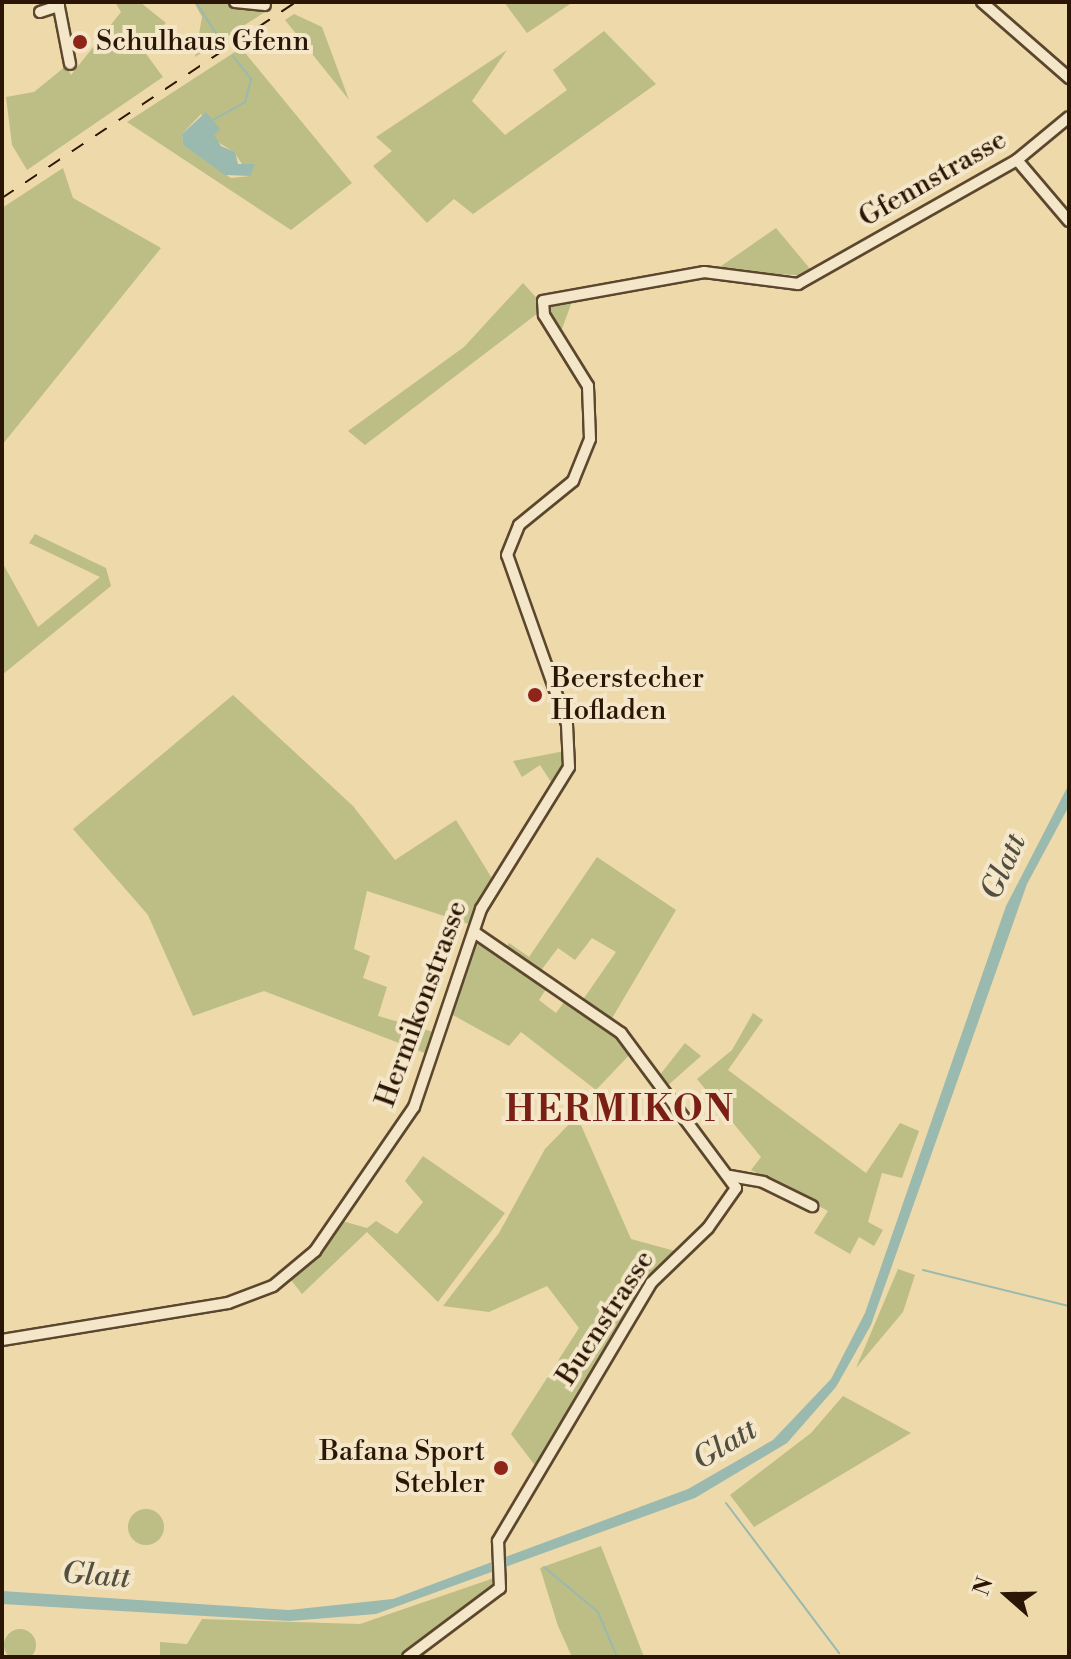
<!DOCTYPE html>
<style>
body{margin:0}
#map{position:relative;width:1071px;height:1659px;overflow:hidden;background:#eed9aa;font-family:"Libre Bodoni",serif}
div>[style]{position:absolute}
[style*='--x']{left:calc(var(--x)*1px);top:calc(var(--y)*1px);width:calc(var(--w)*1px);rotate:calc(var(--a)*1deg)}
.green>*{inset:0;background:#bcbe86}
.round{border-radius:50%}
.water>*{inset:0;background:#9ab9af}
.stream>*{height:2px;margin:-1px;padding:0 1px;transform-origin:1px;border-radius:1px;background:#9ab9af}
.roads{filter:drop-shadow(2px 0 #5c472e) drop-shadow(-2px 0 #5c472e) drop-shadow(0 2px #5c472e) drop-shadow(0 -2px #5c472e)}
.minor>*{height:10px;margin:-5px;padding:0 5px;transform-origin:5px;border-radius:5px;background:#f4e6c8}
.rail>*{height:2px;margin-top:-1px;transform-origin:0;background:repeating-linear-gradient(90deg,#2b1605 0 14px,transparent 0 28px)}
.dots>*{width:22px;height:22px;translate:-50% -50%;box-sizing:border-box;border:4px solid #f4e6c8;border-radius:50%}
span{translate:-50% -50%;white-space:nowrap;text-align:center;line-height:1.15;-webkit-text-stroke:8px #f4e6c8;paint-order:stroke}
.poi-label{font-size:28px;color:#2b1605}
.left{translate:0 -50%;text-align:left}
.right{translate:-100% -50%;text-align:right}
.street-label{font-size:28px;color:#2b1605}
.water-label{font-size:30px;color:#524f40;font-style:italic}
.district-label{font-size:36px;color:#7a1f14;font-weight:700;letter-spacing:2px}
.frame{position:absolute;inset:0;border:4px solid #2b1605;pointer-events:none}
.north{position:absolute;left:967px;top:1555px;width:80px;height:80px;-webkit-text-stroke:6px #f4e6c8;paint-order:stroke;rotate:290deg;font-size:22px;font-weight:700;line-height:32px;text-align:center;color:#2b1605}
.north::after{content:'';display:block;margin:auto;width:28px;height:36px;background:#2b1605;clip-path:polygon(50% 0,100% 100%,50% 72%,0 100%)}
</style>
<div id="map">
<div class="green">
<div style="clip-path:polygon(115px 2px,140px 2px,166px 23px,141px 47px,163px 77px,27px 170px,12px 145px,6px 97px,34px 92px,66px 66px,71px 75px,121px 12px)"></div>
<div style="clip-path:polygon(194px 2px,269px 5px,271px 8px,195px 57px,202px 17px)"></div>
<div style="clip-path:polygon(504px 2px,573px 2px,527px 33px)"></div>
<div style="clip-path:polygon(294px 14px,322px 27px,349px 100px,285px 20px)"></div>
<div style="clip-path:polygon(604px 31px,656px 84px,473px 214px,454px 199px,427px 223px,373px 166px,392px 151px,376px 137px,507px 50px,472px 101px,505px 135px,567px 90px,553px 70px)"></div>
<div style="clip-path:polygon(evenodd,241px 48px,352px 183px,291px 230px,127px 122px,241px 48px,201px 114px,216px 141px,234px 152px,250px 176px,231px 178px,183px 145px,182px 134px,201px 114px)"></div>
<div style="clip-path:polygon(63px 168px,73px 198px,161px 248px,2px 445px,2px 208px)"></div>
<div style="clip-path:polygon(776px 228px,816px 276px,714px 271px)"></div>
<div style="clip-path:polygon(523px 283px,542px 304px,574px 296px,559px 337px,542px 310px,365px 445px,348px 431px,464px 347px)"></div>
<div style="clip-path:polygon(35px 534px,106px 568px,111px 586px,2px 675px,2px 562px,38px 627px,100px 577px,29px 543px)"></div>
<div style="clip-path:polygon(233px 695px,353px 806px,395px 860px,456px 820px,493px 880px,469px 924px,367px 891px,354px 949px,370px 956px,363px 978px,387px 987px,378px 1016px,437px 1033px,430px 1055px,264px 991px,193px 1016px,148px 915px,73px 829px)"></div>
<div style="clip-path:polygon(565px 751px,555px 788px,540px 765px,522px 777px,513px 761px)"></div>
<div style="clip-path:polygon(597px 857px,676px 910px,611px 1020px,582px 1001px,616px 952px,592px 938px,575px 960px,558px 948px,539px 973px,506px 949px,509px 943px,529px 957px)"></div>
<div style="clip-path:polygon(482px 941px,548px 986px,539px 1000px,556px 1013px,567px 998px,634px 1050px,596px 1090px,521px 1032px,509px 1046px,451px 1014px,474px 942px)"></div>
<div style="clip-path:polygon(753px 1013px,763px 1020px,728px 1070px,866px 1173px,900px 1123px,919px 1131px,902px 1178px,882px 1173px,868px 1222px,883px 1230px,874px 1246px,859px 1237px,850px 1254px,814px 1233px,828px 1211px,751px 1170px,761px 1157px,697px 1079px,732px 1050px)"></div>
<div style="clip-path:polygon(685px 1043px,701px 1056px,666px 1087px,659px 1076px)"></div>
<div style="clip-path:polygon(577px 1116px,631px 1239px,675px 1251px,654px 1272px,537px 1468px,511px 1434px,579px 1328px,547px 1286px,489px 1312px,443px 1306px,499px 1233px,545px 1149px)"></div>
<div style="clip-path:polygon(423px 1156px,505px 1213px,438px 1302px,367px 1232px,302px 1294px,291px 1280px,342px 1221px,367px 1228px,376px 1221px,397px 1234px,423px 1202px,405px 1181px)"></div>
<div style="clip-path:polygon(898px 1269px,915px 1275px,903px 1312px,856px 1368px)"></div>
<div style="clip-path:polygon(843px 1396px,911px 1433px,754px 1527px,730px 1495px,811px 1433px)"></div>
<div class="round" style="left:128px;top:1509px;width:36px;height:36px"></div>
<div style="clip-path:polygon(601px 1546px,644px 1657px,572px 1657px,558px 1626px,540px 1568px)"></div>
<div style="clip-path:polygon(497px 1577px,500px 1583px,403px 1657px,160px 1657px,160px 1642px,187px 1644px,202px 1619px,360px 1624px)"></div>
<div class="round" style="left:4px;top:1629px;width:32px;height:32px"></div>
</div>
<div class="water">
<div style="clip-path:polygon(206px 112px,220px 129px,214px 135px,221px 146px,235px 152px,238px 164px,255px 164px,250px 176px,225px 175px,183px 145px,182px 134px)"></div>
<div style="clip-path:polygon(1069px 784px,1069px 806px,1027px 884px,871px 1325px,836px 1387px,787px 1443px,695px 1498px,376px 1614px,290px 1621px,2px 1604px,2px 1591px,289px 1610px,393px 1599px,688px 1489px,773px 1440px,831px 1379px,865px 1313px,1006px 906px)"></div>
</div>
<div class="stream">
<div style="--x:196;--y:2;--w:45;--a:57.7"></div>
<div style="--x:213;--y:120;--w:37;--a:-29"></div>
<div style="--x:245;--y:102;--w:24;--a:-75"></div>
<div style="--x:251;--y:79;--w:29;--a:-128"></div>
<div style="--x:923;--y:1270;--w:150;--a:13.9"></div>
<div style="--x:726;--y:1503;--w:188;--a:53"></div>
<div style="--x:544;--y:1567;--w:70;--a:39.8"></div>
<div style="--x:598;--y:1612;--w:49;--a:67.1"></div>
</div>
<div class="roads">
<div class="minor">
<div style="--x:58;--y:2;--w:63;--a:79"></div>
<div style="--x:235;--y:2;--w:30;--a:6"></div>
<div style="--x:982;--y:2;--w:116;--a:41.1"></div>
<div style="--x:40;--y:12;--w:20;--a:-18"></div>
<div style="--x:1017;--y:160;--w:80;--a:49.6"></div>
<div style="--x:730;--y:1176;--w:34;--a:10"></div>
<div style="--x:763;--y:1182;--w:55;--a:26.1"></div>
<div style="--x:2;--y:1340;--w:229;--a:-9.3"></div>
<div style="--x:228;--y:1303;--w:48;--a:-20.7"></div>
<div style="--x:273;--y:1286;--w:55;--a:-39.8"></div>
<div style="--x:315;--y:1251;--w:175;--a:-55.5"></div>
<div style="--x:414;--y:1107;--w:209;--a:-71.3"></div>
<div style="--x:481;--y:909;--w:167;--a:-58.2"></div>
<div style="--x:569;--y:767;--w:43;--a:-92.7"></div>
<div style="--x:567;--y:724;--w:179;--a:-109.5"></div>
<div style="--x:507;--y:555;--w:32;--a:-68"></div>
<div style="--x:519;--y:525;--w:70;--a:-39.2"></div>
<div style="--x:573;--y:481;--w:45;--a:-68"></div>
<div style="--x:590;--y:439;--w:53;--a:-92.2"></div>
<div style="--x:588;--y:386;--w:84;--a:-121.8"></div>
<div style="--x:544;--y:315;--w:14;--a:-94"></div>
<div style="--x:543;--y:301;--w:164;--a:-10.2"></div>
<div style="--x:704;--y:272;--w:95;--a:7.3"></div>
<div style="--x:798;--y:284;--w:252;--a:-29.5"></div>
<div style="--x:1017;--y:160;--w:67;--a:-39.6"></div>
<div style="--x:408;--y:1657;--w:115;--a:-36.9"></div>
<div style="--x:500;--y:1588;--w:47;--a:-92.4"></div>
<div style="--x:498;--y:1541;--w:300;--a:-59.3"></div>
<div style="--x:651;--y:1283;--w:79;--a:-44"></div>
<div style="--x:708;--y:1228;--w:49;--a:-55"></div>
<div style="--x:736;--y:1188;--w:193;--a:-126.6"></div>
<div style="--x:621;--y:1033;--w:178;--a:-145.5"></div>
</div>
</div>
<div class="rail">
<div style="--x:2;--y:198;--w:353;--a:-33.7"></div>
</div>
<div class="dots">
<div style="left:80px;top:42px;background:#8f2418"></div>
<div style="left:535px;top:695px;background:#8f2418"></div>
<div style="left:501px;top:1468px;background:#8f2418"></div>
</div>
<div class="poi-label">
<span class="left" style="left:96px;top:42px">Schulhaus Gfenn</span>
<span class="left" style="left:551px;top:695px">Beerstecher<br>Hofladen</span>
<span class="right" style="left:485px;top:1468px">Bafana Sport<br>Stebler</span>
</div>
<div class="street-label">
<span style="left:933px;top:179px;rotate:-30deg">Gfennstrasse</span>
<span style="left:422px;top:1004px;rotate:-70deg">Hermikonstrasse</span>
<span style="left:606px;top:1318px;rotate:-57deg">Buenstrasse</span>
</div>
<div class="water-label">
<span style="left:1004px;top:867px;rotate:-66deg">Glatt</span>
<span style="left:725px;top:1445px;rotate:-31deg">Glatt</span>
<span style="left:96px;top:1576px;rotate:4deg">Glatt</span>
</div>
<div class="district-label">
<span style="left:620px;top:1111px">HERMIKON</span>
</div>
<div class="frame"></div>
<div class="north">N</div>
</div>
